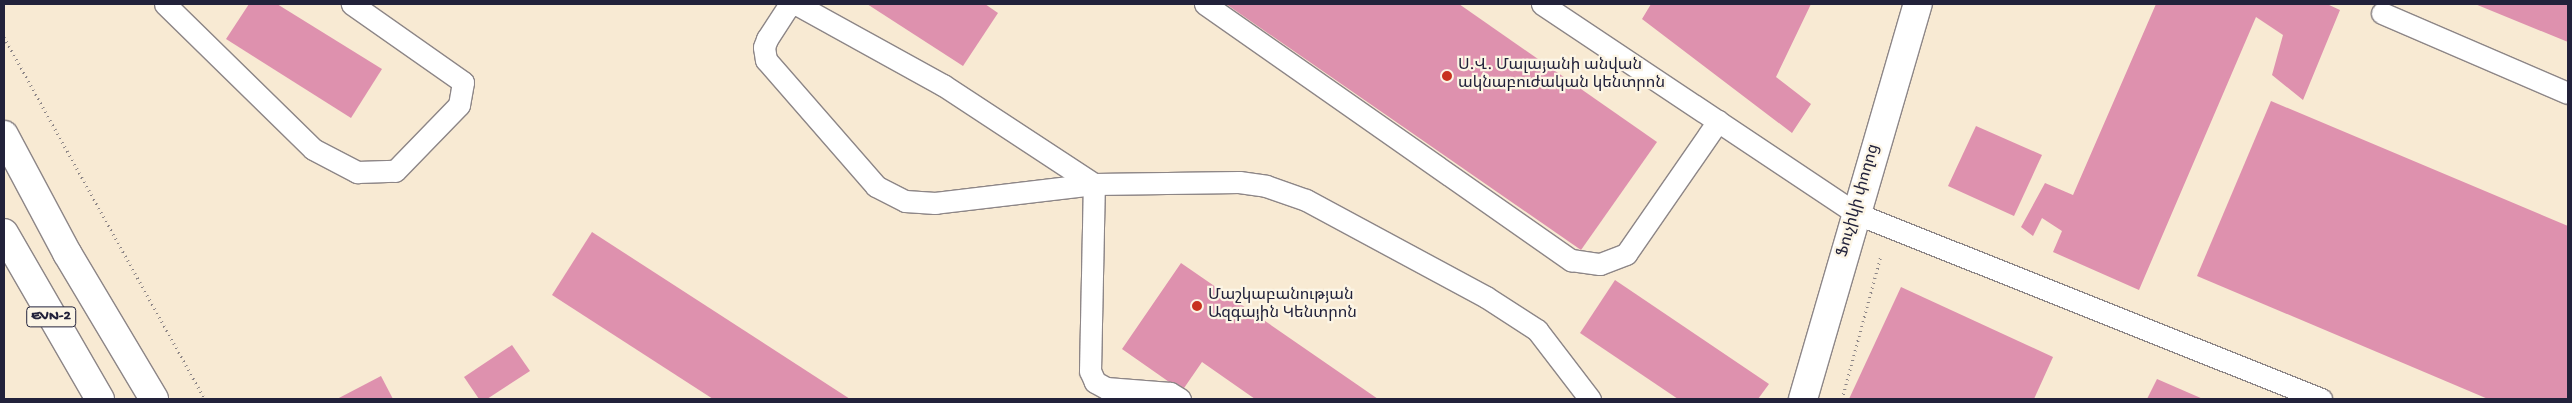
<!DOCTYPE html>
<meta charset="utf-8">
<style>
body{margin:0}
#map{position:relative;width:2572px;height:403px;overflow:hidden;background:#f8ead3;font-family:"Gochi Hand","Noto Sans Armenian",sans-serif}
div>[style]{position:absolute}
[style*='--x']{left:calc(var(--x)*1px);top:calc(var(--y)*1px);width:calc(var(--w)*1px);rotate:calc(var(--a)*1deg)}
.building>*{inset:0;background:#de91ae}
.path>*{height:3px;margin-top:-1.5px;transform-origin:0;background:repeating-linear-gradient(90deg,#8d8687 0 1px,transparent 0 5px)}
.roads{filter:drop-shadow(1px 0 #8d8687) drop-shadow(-1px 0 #8d8687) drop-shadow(0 1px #8d8687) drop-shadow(0 -1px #8d8687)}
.service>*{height:21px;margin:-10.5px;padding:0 10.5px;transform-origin:10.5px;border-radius:10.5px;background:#fff}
.tertiary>*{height:28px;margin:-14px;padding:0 14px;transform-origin:14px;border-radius:14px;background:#fff}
.primary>*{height:28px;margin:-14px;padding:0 14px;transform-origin:14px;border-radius:14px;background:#fff}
.dots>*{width:14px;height:14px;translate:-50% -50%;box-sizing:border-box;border:2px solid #fcf5e5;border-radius:50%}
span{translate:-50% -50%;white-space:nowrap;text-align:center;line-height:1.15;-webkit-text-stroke:4.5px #fcf5e5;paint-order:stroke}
.shield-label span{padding:1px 4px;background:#fcf5e5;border:1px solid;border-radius:4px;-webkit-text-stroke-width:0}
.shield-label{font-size:15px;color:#22223b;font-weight:700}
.poi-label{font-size:16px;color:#22223b}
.left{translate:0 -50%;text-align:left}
.street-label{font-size:16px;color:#22223b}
.frame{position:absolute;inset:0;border:5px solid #22223b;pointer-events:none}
</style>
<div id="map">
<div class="building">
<div style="clip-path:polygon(249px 4px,277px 4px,382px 69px,351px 118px,226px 39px)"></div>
<div style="clip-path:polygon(867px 4px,985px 4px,998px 13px,963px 66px)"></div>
<div style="clip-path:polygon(1226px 4px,1459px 4px,1657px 142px,1581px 250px)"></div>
<div style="clip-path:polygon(1651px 4px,1811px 4px,1776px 77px,1811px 104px,1792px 133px,1642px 19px)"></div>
<div style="clip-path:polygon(2156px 4px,2327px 4px,2340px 10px,2303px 100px,2272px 75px,2283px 35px,2256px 17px,2139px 290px,2053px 252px,2062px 231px,2042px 218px,2033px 236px,2021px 227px,2045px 183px,2073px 195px)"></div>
<div style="clip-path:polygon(2475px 4px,2568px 4px,2568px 42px)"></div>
<div style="clip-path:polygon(2271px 101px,2568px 226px,2568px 399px,2488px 399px,2197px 276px)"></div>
<div style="clip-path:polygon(1976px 126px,2042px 155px,2014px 216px,1948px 186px)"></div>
<div style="clip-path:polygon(592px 232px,850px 399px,713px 399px,552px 295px)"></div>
<div style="clip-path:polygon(1181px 263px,1378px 399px,1255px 399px,1202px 362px,1182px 391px,1122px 349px)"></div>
<div style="clip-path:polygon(1615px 280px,1769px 384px,1758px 399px,1678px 399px,1580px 333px)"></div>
<div style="clip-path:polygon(1901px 287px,2053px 357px,2034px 399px,1849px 399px)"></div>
<div style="clip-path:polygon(512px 345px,530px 371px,487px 399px,479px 399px,464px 377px)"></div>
<div style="clip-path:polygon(381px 376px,393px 399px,337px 399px)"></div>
<div style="clip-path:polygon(2157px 379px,2203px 399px,2147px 399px)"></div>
</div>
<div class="path">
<div style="--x:4;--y:37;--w:414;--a:61"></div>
<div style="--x:1842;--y:399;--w:149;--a:-74.8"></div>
</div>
<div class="roads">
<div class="service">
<div style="--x:165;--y:4;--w:207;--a:44.4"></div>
<div style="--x:313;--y:149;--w:50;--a:27.6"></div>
<div style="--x:357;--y:172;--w:38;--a:-2"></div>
<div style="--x:395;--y:171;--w:92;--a:-45.9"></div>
<div style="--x:459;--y:105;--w:23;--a:-80"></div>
<div style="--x:463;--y:82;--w:136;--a:-144.9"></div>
<div style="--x:796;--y:4;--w:168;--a:28.9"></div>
<div style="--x:943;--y:85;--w:181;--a:33.3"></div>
<div style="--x:1094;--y:184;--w:160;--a:173.2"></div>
<div style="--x:935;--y:203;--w:30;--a:-176"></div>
<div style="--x:905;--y:201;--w:33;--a:-153"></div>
<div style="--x:876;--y:186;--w:167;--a:-131.1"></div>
<div style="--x:766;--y:60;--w:13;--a:-99"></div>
<div style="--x:764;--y:47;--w:9;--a:-69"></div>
<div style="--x:767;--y:39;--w:38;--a:-57"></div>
<div style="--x:788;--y:7;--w:9;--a:-21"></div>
<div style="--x:1205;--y:4;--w:447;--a:35"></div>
<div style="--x:1571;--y:260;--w:29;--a:8"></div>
<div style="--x:1600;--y:264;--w:28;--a:-21"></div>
<div style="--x:1626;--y:254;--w:162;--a:-55.3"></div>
<div style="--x:1542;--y:4;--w:376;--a:33.7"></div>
<div style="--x:1855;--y:213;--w:502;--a:21.76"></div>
<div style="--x:2382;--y:13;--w:202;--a:23.3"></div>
<div style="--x:1180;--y:399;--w:12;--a:-149"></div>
<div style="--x:1170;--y:393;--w:64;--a:-175.5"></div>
<div style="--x:1106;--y:388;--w:13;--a:-151"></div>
<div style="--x:1095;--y:382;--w:12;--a:-114"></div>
<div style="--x:1090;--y:371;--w:187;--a:-88.8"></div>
<div style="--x:1094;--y:184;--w:145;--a:-0.8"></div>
<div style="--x:1239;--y:182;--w:27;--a:8"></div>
<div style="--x:1266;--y:186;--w:42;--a:19.3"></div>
<div style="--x:1306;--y:200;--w:204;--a:28.3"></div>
<div style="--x:1486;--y:297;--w:61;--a:32.9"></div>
<div style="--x:1537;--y:330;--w:87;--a:52.5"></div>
</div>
<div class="tertiary">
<div style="--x:1803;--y:399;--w:411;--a:-73.8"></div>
</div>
<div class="primary">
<div style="--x:4;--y:135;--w:134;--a:61.9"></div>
<div style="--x:67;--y:253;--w:170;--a:59.2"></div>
<div style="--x:4;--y:233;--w:192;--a:60"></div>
</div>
</div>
<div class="dots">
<div style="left:1447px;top:76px;background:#c8321e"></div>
<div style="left:1197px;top:306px;background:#c8321e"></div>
</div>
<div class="shield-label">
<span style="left:51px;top:317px">EVN-2</span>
</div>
<div class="poi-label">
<span class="left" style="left:1458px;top:76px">Ս.Վ. Մալայանի անվան<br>ակնաբուժական կենտրոն</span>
<span class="left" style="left:1208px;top:306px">Մաշկաբանության<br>Ազգային Կենտրոն</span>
</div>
<div class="street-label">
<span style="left:1860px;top:201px;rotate:-74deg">Ֆուչիկի փողոց</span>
</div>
<div class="frame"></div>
</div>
